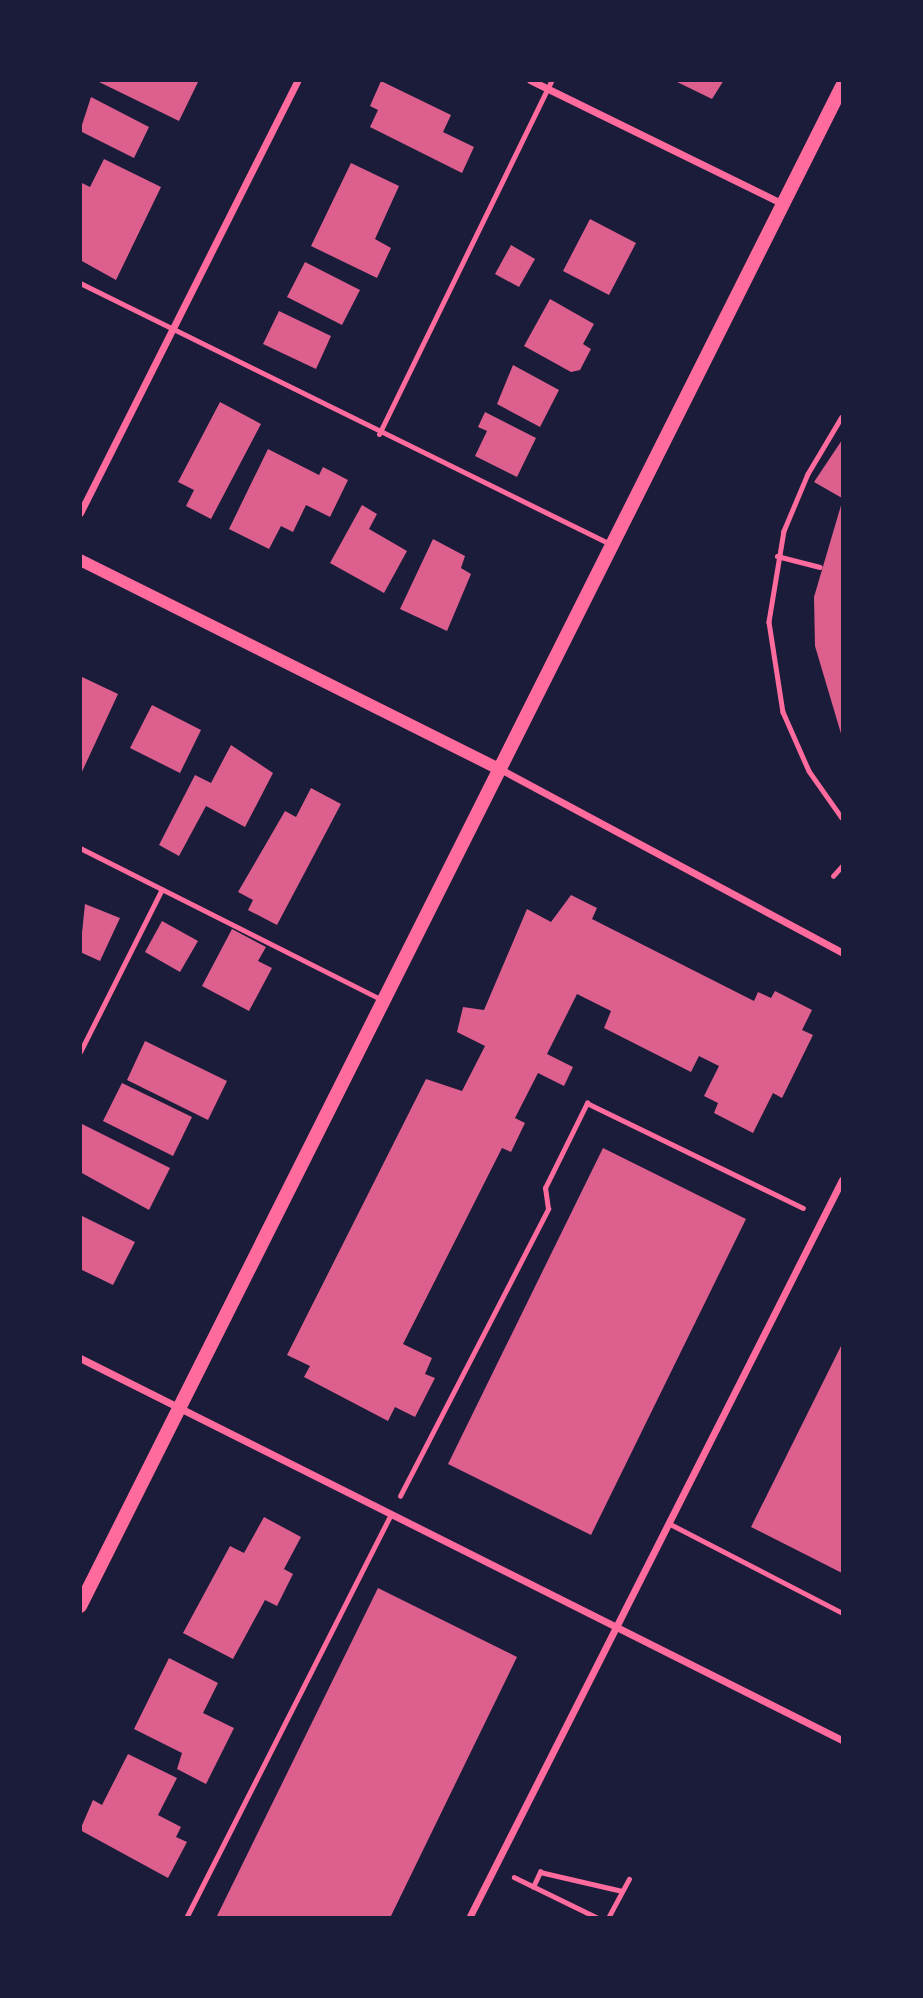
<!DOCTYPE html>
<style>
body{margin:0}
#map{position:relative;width:923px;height:1998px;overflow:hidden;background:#1b1b3a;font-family:"Playfair Display",serif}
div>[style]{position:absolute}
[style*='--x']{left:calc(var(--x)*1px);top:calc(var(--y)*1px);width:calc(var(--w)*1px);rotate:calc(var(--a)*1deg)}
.building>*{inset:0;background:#dd5f8e}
.path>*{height:4.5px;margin:-2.25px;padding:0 2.25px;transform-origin:2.25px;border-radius:2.25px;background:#ff6b9d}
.service>*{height:5px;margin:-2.5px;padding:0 2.5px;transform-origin:2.5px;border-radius:2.5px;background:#ff6b9d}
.minor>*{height:7px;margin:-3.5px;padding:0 3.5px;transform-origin:3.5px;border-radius:3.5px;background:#ff6b9d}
.tertiary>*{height:12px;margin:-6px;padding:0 6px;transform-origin:6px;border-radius:6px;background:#ff6b9d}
.secondary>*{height:14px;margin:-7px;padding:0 7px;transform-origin:7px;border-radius:7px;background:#ff6b9d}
span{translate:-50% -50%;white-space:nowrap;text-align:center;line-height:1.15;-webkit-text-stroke:6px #1b1b3a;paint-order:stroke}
.frame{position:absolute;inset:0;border:82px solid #1b1b3a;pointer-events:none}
</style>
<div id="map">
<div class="building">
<div style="clip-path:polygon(95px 80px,199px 80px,179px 121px)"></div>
<div style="clip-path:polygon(673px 80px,724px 80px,712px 99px)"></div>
<div style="clip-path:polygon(381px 81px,451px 115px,443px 132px,474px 147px,462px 173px,370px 127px,378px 110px,370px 106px)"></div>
<div style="clip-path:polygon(91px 97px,149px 127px,134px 158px,80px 131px)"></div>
<div style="clip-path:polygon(104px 159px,161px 187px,116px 280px,80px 260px,80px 182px,90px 187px)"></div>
<div style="clip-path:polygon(351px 163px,399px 186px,375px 239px,391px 248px,377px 278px,311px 246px)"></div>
<div style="clip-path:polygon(590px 219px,636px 243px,609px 295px,563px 271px)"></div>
<div style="clip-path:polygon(511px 245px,535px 259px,519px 287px,495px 274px)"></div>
<div style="clip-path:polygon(305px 262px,360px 290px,342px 325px,287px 297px)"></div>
<div style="clip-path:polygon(550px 299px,594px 324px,583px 344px,591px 349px,580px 370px,571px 372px,524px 346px)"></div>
<div style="clip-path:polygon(279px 311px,331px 336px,316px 369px,263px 344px)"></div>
<div style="clip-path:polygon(513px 365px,559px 390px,540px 427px,497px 404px)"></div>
<div style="clip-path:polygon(220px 402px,261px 424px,211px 519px,186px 506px,194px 490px,178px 482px)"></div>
<div style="clip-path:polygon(485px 412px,536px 438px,517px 477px,475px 456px,487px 431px,478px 427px)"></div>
<div style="clip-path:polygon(842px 440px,842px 498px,814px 482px)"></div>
<div style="clip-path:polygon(268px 449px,319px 475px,323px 467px,348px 480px,330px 517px,306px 505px,293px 532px,281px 526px,269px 549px,229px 529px)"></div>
<div style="clip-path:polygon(842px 502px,842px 737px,815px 646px,814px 597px)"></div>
<div style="clip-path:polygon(362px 505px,377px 514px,369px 529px,407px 551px,384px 593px,330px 563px)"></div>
<div style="clip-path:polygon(433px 539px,465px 556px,461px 568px,471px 574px,447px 631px,400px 609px)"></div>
<div style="clip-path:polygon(80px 676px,118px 694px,80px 776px)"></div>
<div style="clip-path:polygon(152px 705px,201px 730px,180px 773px,130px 748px)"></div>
<div style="clip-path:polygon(231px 745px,273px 773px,245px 827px,206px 806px,179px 856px,159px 845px,195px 775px,211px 783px)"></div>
<div style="clip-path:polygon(311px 788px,341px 804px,277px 925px,248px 910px,253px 900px,238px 892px,285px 811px,296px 817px)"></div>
<div style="clip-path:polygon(571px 895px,597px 908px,592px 919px,754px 1001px,758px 992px,771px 998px,775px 991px,812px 1010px,802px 1030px,813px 1035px,782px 1098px,773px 1093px,753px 1133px,714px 1113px,718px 1103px,704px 1096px,719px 1066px,699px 1056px,691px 1072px,604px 1028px,611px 1011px,577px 994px,547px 1054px,573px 1067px,564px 1086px,538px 1073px,515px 1118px,525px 1123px,511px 1152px,502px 1148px,403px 1344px,432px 1358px,425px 1374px,435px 1378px,415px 1417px,395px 1407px,388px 1421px,304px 1377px,310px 1366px,287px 1355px,426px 1079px,462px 1091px,485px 1046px,457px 1032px,463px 1007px,484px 1010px,527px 909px,551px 922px)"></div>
<div style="clip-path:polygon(85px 904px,120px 918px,100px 961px,80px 952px)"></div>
<div style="clip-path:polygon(162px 921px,198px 941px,180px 972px,145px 952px)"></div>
<div style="clip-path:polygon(232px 929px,266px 947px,258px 961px,272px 968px,249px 1011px,202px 986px)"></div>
<div style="clip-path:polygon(145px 1041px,227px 1081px,208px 1120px,127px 1080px)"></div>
<div style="clip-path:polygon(122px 1083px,192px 1117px,173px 1156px,103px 1121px)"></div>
<div style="clip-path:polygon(80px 1123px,170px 1168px,149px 1210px,80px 1172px)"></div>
<div style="clip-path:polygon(603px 1148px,746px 1219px,591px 1535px,448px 1464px)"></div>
<div style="clip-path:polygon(80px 1215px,135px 1242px,113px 1285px,80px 1269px)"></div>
<div style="clip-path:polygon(842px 1344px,842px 1573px,751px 1527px)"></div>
<div style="clip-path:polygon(264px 1517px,301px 1537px,284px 1569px,293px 1574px,277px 1606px,265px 1600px,233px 1659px,183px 1633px,230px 1546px,244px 1553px)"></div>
<div style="clip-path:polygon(378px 1588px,517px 1657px,390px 1918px,216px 1918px)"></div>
<div style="clip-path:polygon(169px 1658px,218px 1683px,203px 1713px,234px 1728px,206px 1784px,177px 1769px,182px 1753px,134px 1729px)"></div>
<div style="clip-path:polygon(128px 1754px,177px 1778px,158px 1815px,181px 1827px,176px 1837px,187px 1842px,168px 1878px,80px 1830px,93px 1800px,102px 1805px)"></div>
</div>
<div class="path">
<div style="--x:842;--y:417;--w:66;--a:120.8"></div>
<div style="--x:808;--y:474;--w:62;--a:112.8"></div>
<div style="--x:784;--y:531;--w:92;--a:99.4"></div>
<div style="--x:769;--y:622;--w:91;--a:81.2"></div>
<div style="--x:783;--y:712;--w:64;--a:66.2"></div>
<div style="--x:809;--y:771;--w:57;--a:54.9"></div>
<div style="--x:777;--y:556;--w:44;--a:14.3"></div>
<div style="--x:833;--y:876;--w:13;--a:-48"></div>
<div style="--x:400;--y:1496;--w:323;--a:-62.7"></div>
<div style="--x:548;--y:1209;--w:21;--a:-98"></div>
<div style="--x:545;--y:1188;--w:95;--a:-63.7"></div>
<div style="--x:587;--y:1103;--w:240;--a:25.9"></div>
<div style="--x:514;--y:1877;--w:93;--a:26"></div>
<div style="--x:533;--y:1887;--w:17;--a:-65"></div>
<div style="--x:540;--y:1872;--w:84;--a:13"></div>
<div style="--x:608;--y:1918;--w:44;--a:-61.7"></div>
</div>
<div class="service">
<div style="--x:80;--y:283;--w:591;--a:26.22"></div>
<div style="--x:379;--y:434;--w:394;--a:-64"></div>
<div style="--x:80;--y:848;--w:338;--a:26.7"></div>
<div style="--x:80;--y:1052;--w:182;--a:-63.3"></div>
<div style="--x:668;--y:1523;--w:196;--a:27.3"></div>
<div style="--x:186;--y:1918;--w:453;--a:-63.1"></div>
</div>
<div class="minor">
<div style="--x:530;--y:80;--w:282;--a:26.1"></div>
<div style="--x:80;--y:513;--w:485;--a:-63.3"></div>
<div style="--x:500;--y:769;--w:388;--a:28.2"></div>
<div style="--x:80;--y:1358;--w:852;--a:26.63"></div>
<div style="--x:469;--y:1918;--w:827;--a:-63.19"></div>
</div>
<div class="tertiary">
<div style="--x:80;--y:560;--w:469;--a:26.5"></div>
</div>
<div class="secondary">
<div style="--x:80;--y:1606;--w:1700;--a:-63.37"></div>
</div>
<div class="frame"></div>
</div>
